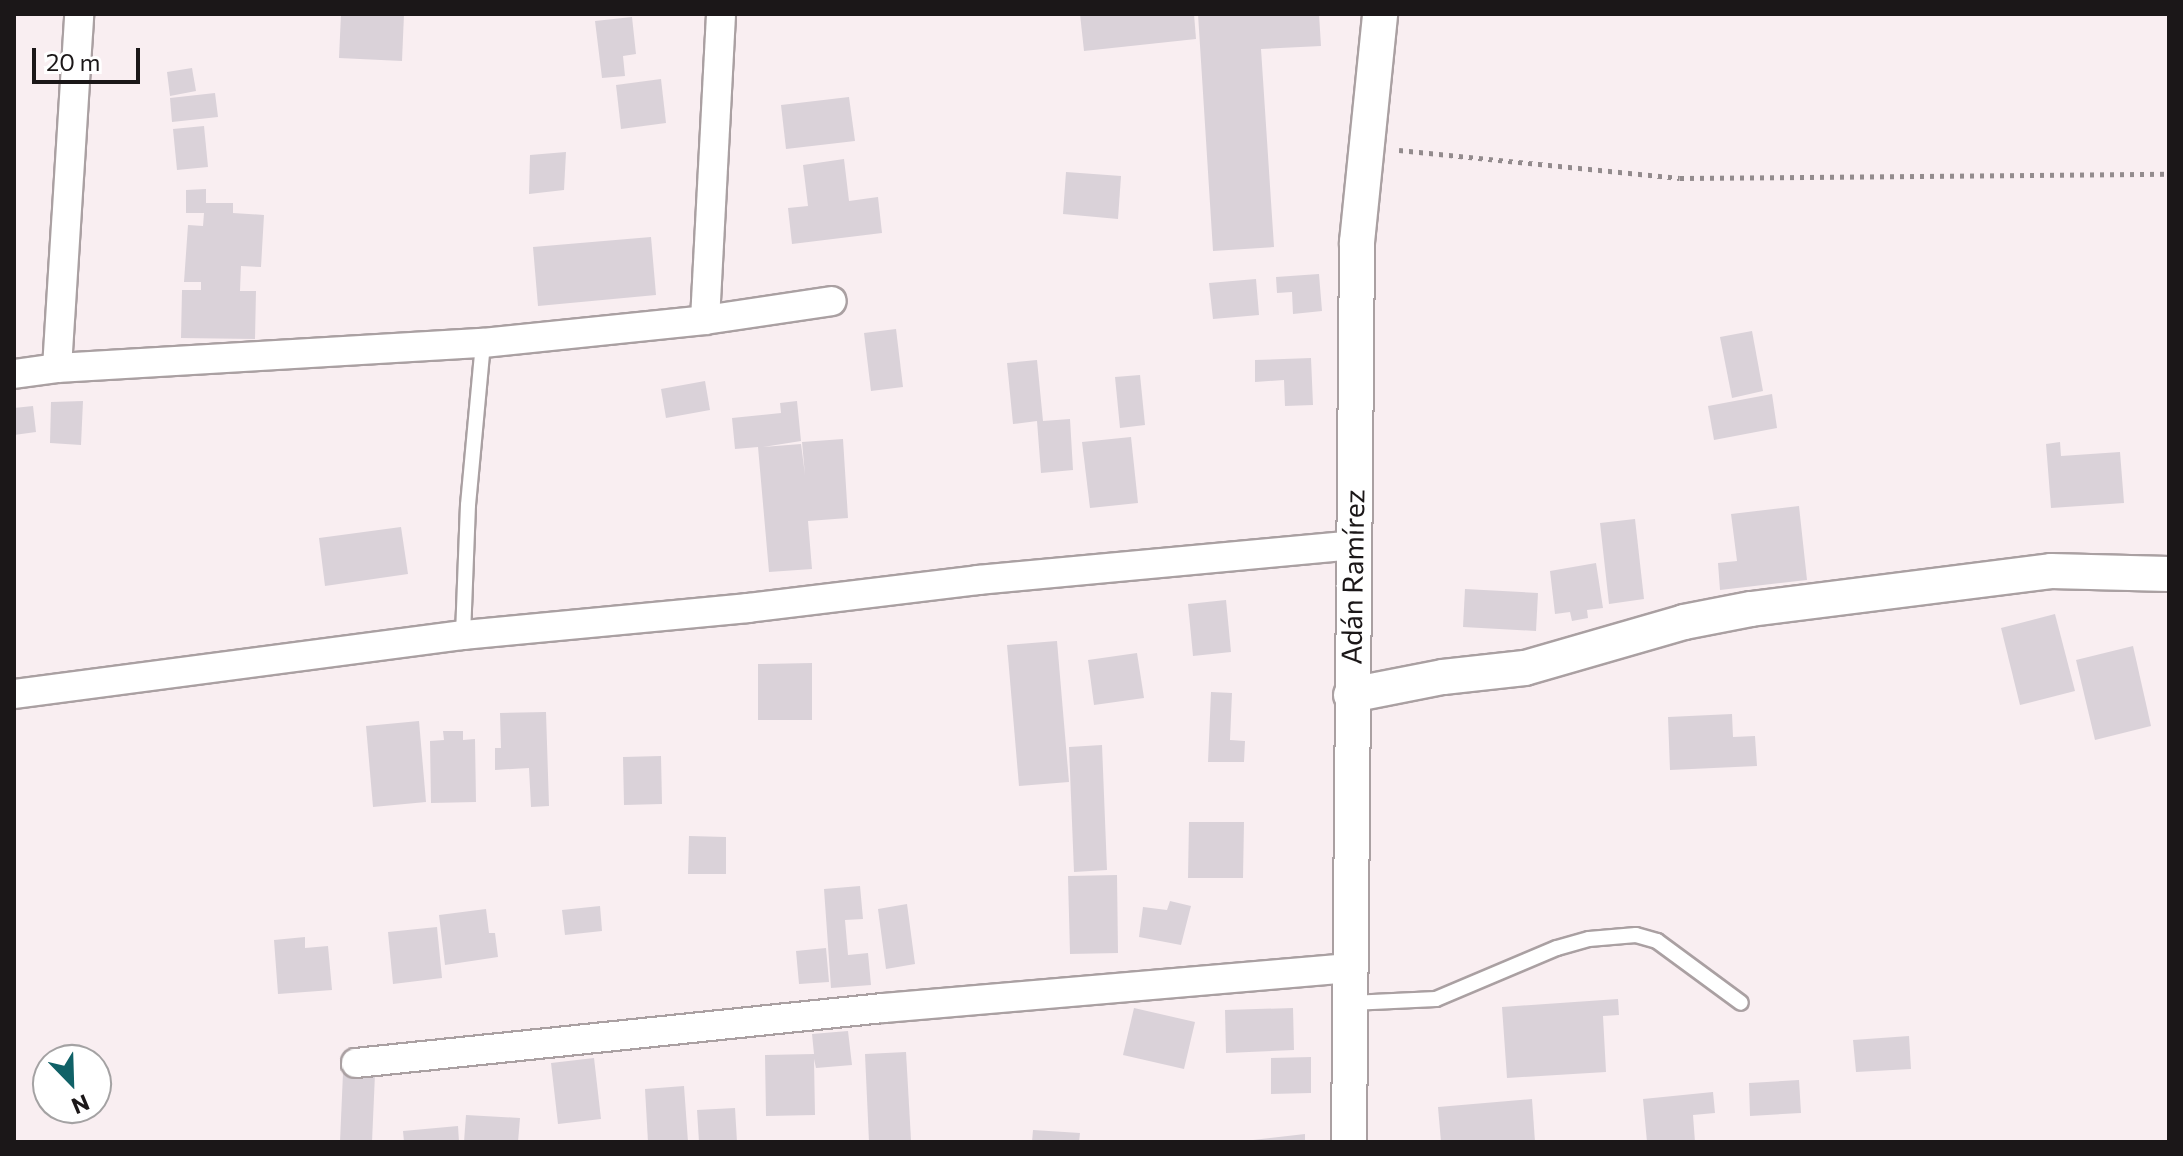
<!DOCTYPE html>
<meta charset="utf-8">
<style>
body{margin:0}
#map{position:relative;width:2183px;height:1156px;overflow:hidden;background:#f9eef1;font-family:Commissioner,sans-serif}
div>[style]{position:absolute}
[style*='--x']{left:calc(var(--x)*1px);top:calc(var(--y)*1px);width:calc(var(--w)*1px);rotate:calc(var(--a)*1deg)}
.building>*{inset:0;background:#dad2d9}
.path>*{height:5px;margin-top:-2.5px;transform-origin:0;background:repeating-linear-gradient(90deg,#938b8d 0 4px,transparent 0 10px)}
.roads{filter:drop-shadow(2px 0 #aaa0a2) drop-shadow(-2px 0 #aaa0a2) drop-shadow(0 2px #aaa0a2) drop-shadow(0 -2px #aaa0a2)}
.service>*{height:14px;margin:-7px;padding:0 7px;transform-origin:7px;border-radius:7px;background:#fff}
.minor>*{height:28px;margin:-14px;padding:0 14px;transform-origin:14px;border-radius:14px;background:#fff}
.tertiary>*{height:34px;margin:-17px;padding:0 17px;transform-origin:17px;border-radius:17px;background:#fff}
span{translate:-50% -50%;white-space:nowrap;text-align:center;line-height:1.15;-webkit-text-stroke:6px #fff;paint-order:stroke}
.street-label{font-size:28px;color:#1b1718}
.frame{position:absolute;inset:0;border:16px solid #1b1718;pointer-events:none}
.north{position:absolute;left:32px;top:1044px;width:80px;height:80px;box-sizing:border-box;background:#fff;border:2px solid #a4a2a3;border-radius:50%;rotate:157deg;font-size:22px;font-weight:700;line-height:32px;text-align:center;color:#1b1718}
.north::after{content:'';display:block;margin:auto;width:28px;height:36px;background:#106167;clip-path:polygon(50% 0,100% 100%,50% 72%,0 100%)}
.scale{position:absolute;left:32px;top:48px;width:108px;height:36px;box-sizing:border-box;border:4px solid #1b1718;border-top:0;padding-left:10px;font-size:24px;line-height:28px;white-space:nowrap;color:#1b1718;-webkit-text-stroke:6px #fff;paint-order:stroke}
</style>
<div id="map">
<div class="building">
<div style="clip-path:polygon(341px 14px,404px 14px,402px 61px,339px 58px)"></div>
<div style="clip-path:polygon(1080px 14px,1194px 14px,1196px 39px,1084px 51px)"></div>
<div style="clip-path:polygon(1198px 14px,1319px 14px,1321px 46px,1261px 49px,1274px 247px,1213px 251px)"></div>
<div style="clip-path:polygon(632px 17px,636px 54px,623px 56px,625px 76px,602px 78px,595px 21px)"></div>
<div style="clip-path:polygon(192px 68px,196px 91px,170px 96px,167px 72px)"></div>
<div style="clip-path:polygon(661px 79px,666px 123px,621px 129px,616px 85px)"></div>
<div style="clip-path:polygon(215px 93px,218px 117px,172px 122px,170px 98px)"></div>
<div style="clip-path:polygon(849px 97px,855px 141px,786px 149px,781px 105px)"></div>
<div style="clip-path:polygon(204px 126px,208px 167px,177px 170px,173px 129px)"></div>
<div style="clip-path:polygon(566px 152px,564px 190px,529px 194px,530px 155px)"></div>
<div style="clip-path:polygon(844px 159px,849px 201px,878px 197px,882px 233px,792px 244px,788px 208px,808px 206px,803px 165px)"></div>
<div style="clip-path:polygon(1066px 172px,1121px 176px,1118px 219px,1063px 214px)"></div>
<div style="clip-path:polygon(206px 189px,206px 203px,233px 203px,233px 213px,264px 215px,261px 267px,241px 266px,240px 291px,256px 291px,255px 339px,181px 338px,182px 290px,201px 290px,201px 282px,184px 282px,188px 225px,203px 226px,204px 213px,186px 213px,186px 190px)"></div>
<div style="clip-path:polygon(651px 237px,656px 295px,538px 306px,533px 247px)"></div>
<div style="clip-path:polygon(1319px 274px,1322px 311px,1293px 314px,1292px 292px,1277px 293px,1276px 277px)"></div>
<div style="clip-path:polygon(1256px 279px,1259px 315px,1213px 319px,1209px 283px)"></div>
<div style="clip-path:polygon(896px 329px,903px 387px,871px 391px,864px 333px)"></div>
<div style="clip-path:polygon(1752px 331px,1763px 391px,1732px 398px,1720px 337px)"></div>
<div style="clip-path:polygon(1311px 358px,1313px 405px,1285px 406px,1284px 380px,1255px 382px,1255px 360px)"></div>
<div style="clip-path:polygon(1037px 360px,1043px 421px,1070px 419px,1073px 470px,1041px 473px,1037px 421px,1013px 424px,1007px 363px)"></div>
<div style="clip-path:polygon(1140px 375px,1145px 425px,1120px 428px,1115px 377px)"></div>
<div style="clip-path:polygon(705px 381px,710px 410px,666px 418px,661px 389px)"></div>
<div style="clip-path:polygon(1772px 394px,1777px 428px,1714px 440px,1708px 406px)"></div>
<div style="clip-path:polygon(83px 401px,81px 445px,50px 443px,51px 402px)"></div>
<div style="clip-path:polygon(797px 401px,801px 441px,763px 447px,801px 444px,805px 475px,802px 442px,843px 439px,848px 518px,808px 521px,812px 569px,769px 572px,758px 447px,735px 449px,732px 418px,781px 413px,780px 403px)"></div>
<div style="clip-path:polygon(33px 406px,36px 432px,14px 435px,14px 408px)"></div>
<div style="clip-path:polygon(1131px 437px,1138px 503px,1090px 508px,1082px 442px)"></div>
<div style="clip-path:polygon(2060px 442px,2061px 456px,2120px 452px,2124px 503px,2051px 508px,2046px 444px)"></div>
<div style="clip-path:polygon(1799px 506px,1807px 580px,1720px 590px,1718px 563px,1737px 561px,1731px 514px)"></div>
<div style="clip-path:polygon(1635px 519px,1644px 599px,1609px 604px,1600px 523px)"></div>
<div style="clip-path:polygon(401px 527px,408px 574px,325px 586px,319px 538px)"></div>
<div style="clip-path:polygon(1596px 563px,1603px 608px,1587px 610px,1588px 618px,1572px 621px,1570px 612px,1555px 614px,1550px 571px)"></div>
<div style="clip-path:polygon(1465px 589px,1538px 593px,1536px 631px,1463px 627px)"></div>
<div style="clip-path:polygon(1226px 600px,1231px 652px,1193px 656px,1188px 604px)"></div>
<div style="clip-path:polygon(2055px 614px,2075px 691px,2020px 705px,2001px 628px)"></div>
<div style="clip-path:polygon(1057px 641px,1069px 782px,1019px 786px,1007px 645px)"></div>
<div style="clip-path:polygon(2133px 646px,2151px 726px,2095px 740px,2076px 660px)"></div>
<div style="clip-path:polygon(1137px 653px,1144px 698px,1094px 705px,1088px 660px)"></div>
<div style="clip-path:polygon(812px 663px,812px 720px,758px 720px,758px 664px)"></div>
<div style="clip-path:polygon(1211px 692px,1232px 693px,1230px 740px,1245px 741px,1244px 762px,1208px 762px)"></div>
<div style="clip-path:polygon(546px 712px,549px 806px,531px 807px,529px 768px,495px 770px,495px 748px,501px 748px,500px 713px)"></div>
<div style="clip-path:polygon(1732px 714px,1733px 737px,1755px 736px,1757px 766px,1670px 770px,1668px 717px)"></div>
<div style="clip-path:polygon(419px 721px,426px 802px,373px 807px,366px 726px)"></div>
<div style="clip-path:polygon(443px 731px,463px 731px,463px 740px,475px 739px,476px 802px,431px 803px,430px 741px,444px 740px)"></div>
<div style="clip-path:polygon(1102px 745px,1107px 870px,1074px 872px,1069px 747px)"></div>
<div style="clip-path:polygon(661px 756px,662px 804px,624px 805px,623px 757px)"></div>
<div style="clip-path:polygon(1189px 822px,1244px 822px,1243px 878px,1188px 878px)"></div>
<div style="clip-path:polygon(689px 836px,726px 837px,726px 874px,688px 874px)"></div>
<div style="clip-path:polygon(1117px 875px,1118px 953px,1070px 954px,1068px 876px)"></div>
<div style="clip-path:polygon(860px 886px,863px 919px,845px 920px,848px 955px,868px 953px,871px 985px,831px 988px,824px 889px)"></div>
<div style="clip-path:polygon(1170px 901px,1191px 906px,1181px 945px,1139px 937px,1143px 907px,1167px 910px)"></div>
<div style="clip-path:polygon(907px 904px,915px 964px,886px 969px,878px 909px)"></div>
<div style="clip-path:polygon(600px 906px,602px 931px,565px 935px,562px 910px)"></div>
<div style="clip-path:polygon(486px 909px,489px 933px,495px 933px,498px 957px,445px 965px,439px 915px)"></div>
<div style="clip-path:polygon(437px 927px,442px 978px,393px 984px,388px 932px)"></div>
<div style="clip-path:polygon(305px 937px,305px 948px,328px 946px,332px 990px,278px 994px,274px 940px)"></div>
<div style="clip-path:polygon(826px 948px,829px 982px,799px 984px,796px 951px)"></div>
<div style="clip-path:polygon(1618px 999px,1619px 1015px,1603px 1016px,1606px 1072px,1507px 1078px,1502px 1007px)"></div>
<div style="clip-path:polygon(1134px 1008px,1195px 1022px,1184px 1069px,1123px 1055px)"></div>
<div style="clip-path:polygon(1293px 1008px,1294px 1050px,1226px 1053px,1225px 1010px)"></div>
<div style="clip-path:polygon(848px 1031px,852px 1065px,816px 1068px,814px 1059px,815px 1115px,766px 1116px,765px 1055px,814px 1054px,812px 1034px)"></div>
<div style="clip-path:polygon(1909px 1036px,1911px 1069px,1856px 1072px,1853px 1040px)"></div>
<div style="clip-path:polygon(906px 1052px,911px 1140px,869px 1142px,865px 1054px)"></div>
<div style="clip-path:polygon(1311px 1057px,1311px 1093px,1271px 1094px,1271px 1058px)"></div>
<div style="clip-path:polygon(594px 1058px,601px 1119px,558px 1124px,551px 1063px)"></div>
<div style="clip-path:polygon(343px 1073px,375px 1074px,372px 1142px,340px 1142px)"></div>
<div style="clip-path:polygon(1799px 1080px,1801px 1113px,1750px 1116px,1749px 1083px)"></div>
<div style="clip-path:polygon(684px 1086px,688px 1142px,648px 1142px,645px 1089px)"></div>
<div style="clip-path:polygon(1713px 1092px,1715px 1113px,1693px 1115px,1695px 1142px,1647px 1142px,1643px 1099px)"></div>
<div style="clip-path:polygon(1532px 1099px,1535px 1142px,1441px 1142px,1438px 1107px)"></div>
<div style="clip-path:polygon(735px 1108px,737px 1142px,699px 1142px,697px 1110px)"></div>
<div style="clip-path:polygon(466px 1115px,520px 1118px,518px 1142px,464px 1142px)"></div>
<div style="clip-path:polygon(458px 1126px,459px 1142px,404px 1142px,403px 1131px)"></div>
<div style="clip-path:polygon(1033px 1130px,1080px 1133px,1079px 1142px,1032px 1142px)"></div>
<div style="clip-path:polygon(1305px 1134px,1305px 1142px,1254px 1142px,1253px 1140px)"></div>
</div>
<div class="path">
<div style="--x:1399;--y:150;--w:282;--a:5.7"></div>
<div style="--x:1680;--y:178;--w:489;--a:-0.5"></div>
</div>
<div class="roads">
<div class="service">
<div style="--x:463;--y:635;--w:130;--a:-87.8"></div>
<div style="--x:468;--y:505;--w:163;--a:-84.7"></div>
<div style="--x:1351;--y:1003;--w:85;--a:-2.7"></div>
<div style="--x:1436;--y:999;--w:131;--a:-22.9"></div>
<div style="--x:1557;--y:948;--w:33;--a:-16"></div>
<div style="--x:1589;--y:939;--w:47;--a:-4.9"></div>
<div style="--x:1636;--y:935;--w:22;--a:16"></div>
<div style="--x:1657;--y:941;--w:104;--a:36.4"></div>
</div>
<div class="minor">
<div style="--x:705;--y:320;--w:306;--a:-87"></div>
<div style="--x:57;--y:368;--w:355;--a:-86.4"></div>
<div style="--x:14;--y:374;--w:43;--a:-7.9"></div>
<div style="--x:57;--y:368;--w:427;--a:-3.4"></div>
<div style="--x:483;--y:343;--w:223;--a:-5.9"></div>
<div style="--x:705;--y:320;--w:128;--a:-8.5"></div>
<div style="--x:14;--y:694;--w:453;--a:-7.5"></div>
<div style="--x:463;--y:635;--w:286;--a:-5.4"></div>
<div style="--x:748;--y:608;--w:232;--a:-6.9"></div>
<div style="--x:978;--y:580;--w:377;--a:-5.3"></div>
<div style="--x:356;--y:1063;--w:530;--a:-5.96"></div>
<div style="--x:883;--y:1008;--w:469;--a:-4.9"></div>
</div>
<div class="tertiary">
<div style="--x:1351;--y:695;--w:94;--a:-11.1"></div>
<div style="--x:1443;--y:677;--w:82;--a:-6.3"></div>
<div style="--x:1525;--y:668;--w:166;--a:-16.1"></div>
<div style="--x:1684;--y:622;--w:68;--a:-11"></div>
<div style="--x:1751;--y:609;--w:302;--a:-7.2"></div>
<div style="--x:2051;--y:571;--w:118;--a:1.5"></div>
<div style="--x:1349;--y:1142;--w:900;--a:-89.49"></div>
<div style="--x:1357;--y:242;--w:229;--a:-84.2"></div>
</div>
</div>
<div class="street-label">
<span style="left:1352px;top:577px;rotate:-89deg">Adán Ramírez</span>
</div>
<div class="frame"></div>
<div class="north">N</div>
<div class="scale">20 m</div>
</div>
